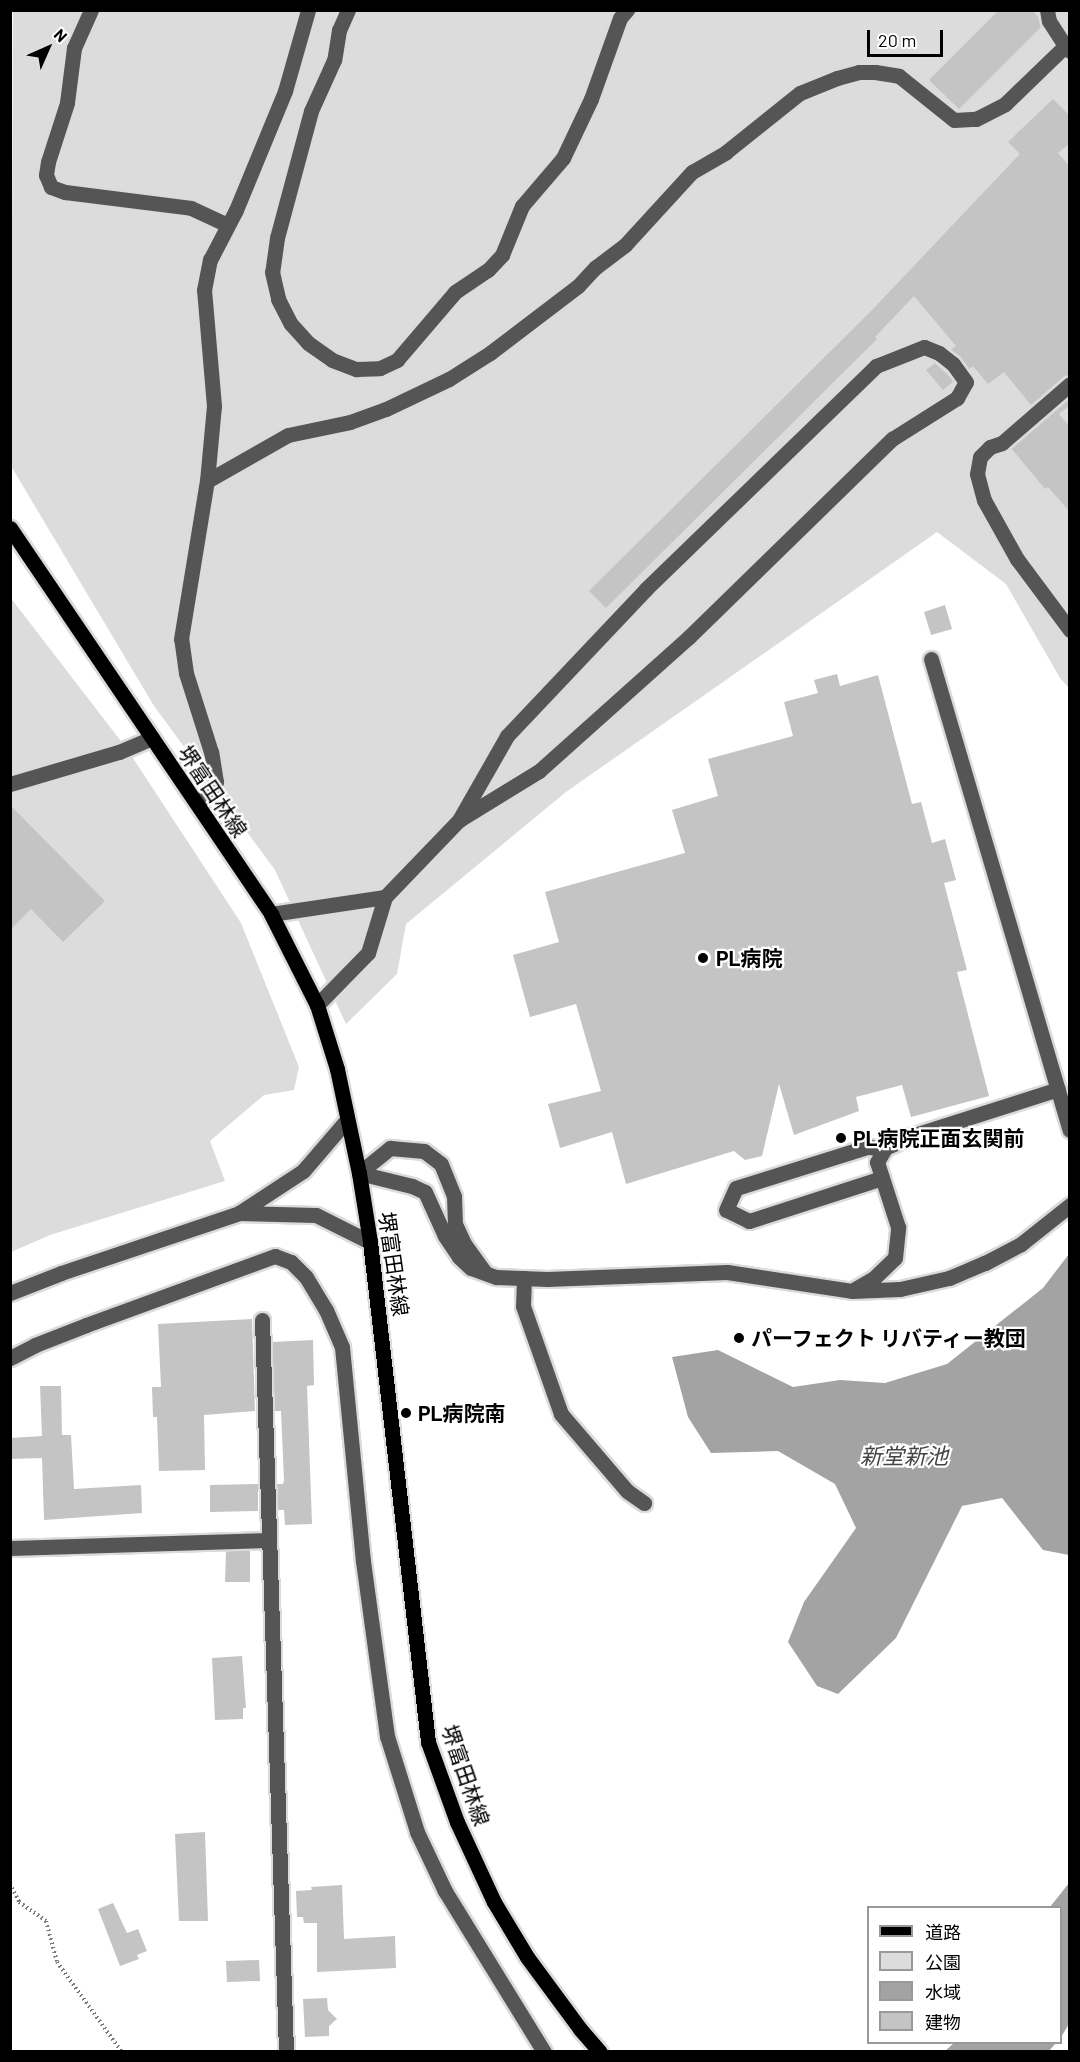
<!DOCTYPE html>
<meta charset="utf-8">
<style>
body{margin:0}
#map{position:relative;width:1080px;height:2062px;overflow:hidden;background:#fff;font-family:Barlow,"Noto Sans JP",sans-serif}
div>[style]{position:absolute}
[style*='--x']{left:calc(var(--x)*1px);top:calc(var(--y)*1px);width:calc(var(--w)*1px);rotate:calc(var(--a)*1deg)}
.green>*{inset:0;background:#dcdcdc}
.water>*{inset:0;background:#a3a3a3}
.building>*{inset:0;background:#c4c4c4}
.path>*{height:4px;margin-top:-2px;transform-origin:0;background:repeating-linear-gradient(90deg,#777 0 1.5px,transparent 0 4.5px)}
.roads{filter:drop-shadow(2px 0 #dbdbdb) drop-shadow(-2px 0 #dbdbdb) drop-shadow(0 2px #dbdbdb) drop-shadow(0 -2px #dbdbdb)}
.minor>*{height:15px;margin:-7.5px;padding:0 7.5px;transform-origin:7.5px;border-radius:7.5px;background:#555}
.major>*{height:15px;margin:-7.5px;padding:0 7.5px;transform-origin:7.5px;border-radius:7.5px;background:#000}
.dots>*{width:16px;height:16px;translate:-50% -50%;box-sizing:border-box;border:3px solid #fff;border-radius:50%}
span{translate:-50% -50%;white-space:nowrap;text-align:center;line-height:1.15;-webkit-text-stroke:4.5px #fff;paint-order:stroke}
.street-label{font-size:21px;color:#000}
.poi-label{font-size:21px;color:#000;font-weight:700}
.left{translate:0 -50%;text-align:left}
.water-label{font-size:22px;color:#444;font-style:italic}
.frame{position:absolute;inset:0;border:12px solid #000;pointer-events:none}
.legend{position:absolute;left:867px;top:1906px;width:195px;height:138px;box-sizing:border-box;background:#fff;border:2px solid #999;margin:0;padding:8px 10px;list-style:none;font-size:18px;color:#000}
.legend li{display:flex;align-items:center;gap:12px;height:30px}
.legend b{width:30px;border:2px solid #999}
.north{position:absolute;left:18px;top:18px;width:60px;height:60px;-webkit-text-stroke:4px #fff;paint-order:stroke;rotate:45deg;font-size:16px;font-weight:700;line-height:24px;text-align:center;color:#000}
.north::after{content:'';display:block;margin:auto;width:21px;height:27px;background:#000;clip-path:polygon(50% 0,100% 100%,50% 72%,0 100%)}
.scale{position:absolute;left:867px;top:30px;width:76px;height:27px;box-sizing:border-box;border:3px solid #000;border-top:0;padding-left:8px;font-size:18px;line-height:21px;white-space:nowrap;color:#000;-webkit-text-stroke:4px #fff;paint-order:stroke}
</style>
<div id="map">
<div class="green">
<div style="clip-path:polygon(13px 11px,1069px 11px,1069px 688px,1060px 678px,1006px 584px,937px 532px,566px 792px,406px 924px,397px 974px,346px 1024px,275px 870px,154px 706px,11px 466px)"></div>
<div style="clip-path:polygon(10px 597px,127px 749px,241px 923px,299px 1067px,294px 1090px,264px 1095px,210px 1141px,225px 1181px,50px 1235px,11px 1252px)"></div>
</div>
<div class="water">
<div style="clip-path:polygon(1069px 1254px,1069px 1555px,1043px 1550px,1002px 1498px,962px 1506px,896px 1638px,838px 1694px,817px 1686px,788px 1642px,804px 1602px,856px 1528px,835px 1484px,778px 1451px,711px 1453px,688px 1417px,672px 1357px,718px 1350px,793px 1387px,840px 1380px,885px 1383px,947px 1364px,1043px 1288px)"></div>
<div style="clip-path:polygon(1069px 1883px,1069px 2024px,1061px 2037px,1060px 1908px,1050px 1907px)"></div>
<div style="clip-path:polygon(954px 2043px,954px 2042px,1056px 2043px,1049px 2051px,945px 2051px)"></div>
</div>
<div class="building">
<div style="clip-path:polygon(999px 10px,1032px 10px,1038px 17px,1041px 27px,959px 109px,929px 80px)"></div>
<div style="clip-path:polygon(1053px 99px,1070px 116px,1070px 143px,1058px 153px,1070px 167px,1070px 374px,1031px 405px,1004px 372px,988px 384px,973px 366px,969px 369px,951px 350px,956px 346px,914px 296px,875px 337px,877px 339px,606px 608px,589px 591px,873px 309px,1020px 154px,1008px 142px)"></div>
<div style="clip-path:polygon(935px 363px,954px 381px,943px 390px,926px 370px)"></div>
<div style="clip-path:polygon(1070px 397px,1070px 405px,1059px 414px,1070px 427px,1070px 512px,1048px 487px,1045px 489px,1011px 448px)"></div>
<div style="clip-path:polygon(945px 605px,952px 629px,931px 635px,924px 612px)"></div>
<div style="clip-path:polygon(837px 674px,840px 686px,878px 675px,912px 804px,921px 802px,932px 843px,945px 839px,956px 880px,944px 883px,967px 970px,957px 972px,989px 1096px,911px 1117px,902px 1085px,856px 1097px,859px 1111px,794px 1135px,779px 1084px,762px 1156px,745px 1160px,734px 1151px,626px 1184px,612px 1132px,560px 1148px,548px 1104px,601px 1091px,576px 1004px,530px 1017px,513px 955px,559px 942px,545px 892px,685px 853px,672px 810px,718px 796px,708px 759px,793px 736px,784px 702px,818px 693px,814px 680px)"></div>
<div style="clip-path:polygon(10px 805px,105px 901px,63px 942px,31px 909px,10px 930px)"></div>
<div style="clip-path:polygon(252px 1319px,255px 1411px,204px 1415px,205px 1470px,159px 1471px,157px 1417px,153px 1417px,152px 1387px,161px 1387px,158px 1324px)"></div>
<div style="clip-path:polygon(313px 1340px,314px 1385px,307px 1386px,312px 1524px,285px 1525px,284px 1510px,278px 1510px,277px 1484px,283px 1484px,284px 1480px,281px 1411px,275px 1411px,272px 1342px)"></div>
<div style="clip-path:polygon(40px 1386px,61px 1386px,62px 1435px,71px 1435px,74px 1489px,141px 1485px,142px 1513px,44px 1520px,42px 1458px,10px 1459px,10px 1438px,42px 1436px)"></div>
<div style="clip-path:polygon(258px 1484px,258px 1511px,210px 1512px,210px 1485px)"></div>
<div style="clip-path:polygon(250px 1550px,250px 1582px,225px 1582px,226px 1551px)"></div>
<div style="clip-path:polygon(242px 1656px,246px 1708px,243px 1708px,243px 1719px,215px 1720px,212px 1658px)"></div>
<div style="clip-path:polygon(205px 1832px,208px 1921px,179px 1921px,175px 1834px)"></div>
<div style="clip-path:polygon(342px 1885px,344px 1939px,395px 1936px,396px 1968px,317px 1972px,317px 1923px,304px 1923px,303px 1917px,297px 1917px,296px 1891px,312px 1890px,311px 1887px)"></div>
<div style="clip-path:polygon(113px 1903px,127px 1933px,138px 1929px,147px 1951px,137px 1955px,139px 1959px,120px 1966px,98px 1909px)"></div>
<div style="clip-path:polygon(259px 1960px,260px 1981px,227px 1982px,226px 1961px)"></div>
<div style="clip-path:polygon(327px 1998px,328px 2010px,337px 2019px,329px 2026px,329px 2036px,305px 2037px,303px 1999px)"></div>
</div>
<div class="path">
<div style="--x:10;--y:1884;--w:20;--a:63"></div>
<div style="--x:19;--y:1902;--w:33;--a:35"></div>
<div style="--x:46;--y:1921;--w:42;--a:75"></div>
<div style="--x:57;--y:1962;--w:111;--a:54.2"></div>
</div>
<div class="roads">
<div class="minor">
<div style="--x:91;--y:10;--w:42;--a:114.1"></div>
<div style="--x:74;--y:48;--w:55;--a:97.3"></div>
<div style="--x:67;--y:103;--w:62;--a:107.9"></div>
<div style="--x:48;--y:162;--w:13;--a:99"></div>
<div style="--x:46;--y:175;--w:13;--a:67"></div>
<div style="--x:51;--y:187;--w:15;--a:20"></div>
<div style="--x:65;--y:192;--w:127;--a:7.2"></div>
<div style="--x:191;--y:208;--w:38;--a:25"></div>
<div style="--x:348;--y:10;--w:22;--a:114"></div>
<div style="--x:339;--y:30;--w:30;--a:99"></div>
<div style="--x:334;--y:60;--w:56;--a:114.3"></div>
<div style="--x:311;--y:111;--w:131;--a:105"></div>
<div style="--x:277;--y:238;--w:34;--a:98"></div>
<div style="--x:272;--y:272;--w:28;--a:77"></div>
<div style="--x:278;--y:299;--w:28;--a:63"></div>
<div style="--x:291;--y:324;--w:25;--a:48"></div>
<div style="--x:308;--y:343;--w:29;--a:35"></div>
<div style="--x:332;--y:360;--w:26;--a:21"></div>
<div style="--x:356;--y:369;--w:24;--a:-2"></div>
<div style="--x:380;--y:368;--w:19;--a:-25"></div>
<div style="--x:397;--y:360;--w:89;--a:-49.5"></div>
<div style="--x:455;--y:292;--w:40;--a:-34"></div>
<div style="--x:488;--y:270;--w:21;--a:-47"></div>
<div style="--x:502;--y:255;--w:53;--a:-67.8"></div>
<div style="--x:522;--y:206;--w:63;--a:-49.5"></div>
<div style="--x:563;--y:158;--w:65;--a:-64.6"></div>
<div style="--x:591;--y:99;--w:86;--a:-70.3"></div>
<div style="--x:620;--y:18;--w:11;--a:-49"></div>
<div style="--x:1047;--y:10;--w:11;--a:80"></div>
<div style="--x:1049;--y:21;--w:30;--a:57"></div>
<div style="--x:1070;--y:384;--w:90;--a:139.1"></div>
<div style="--x:1002;--y:443;--w:13;--a:162"></div>
<div style="--x:990;--y:447;--w:14;--a:135"></div>
<div style="--x:980;--y:457;--w:17;--a:100"></div>
<div style="--x:977;--y:474;--w:27;--a:75"></div>
<div style="--x:984;--y:500;--w:68;--a:60.8"></div>
<div style="--x:1017;--y:559;--w:89;--a:53.3"></div>
<div style="--x:207;--y:481;--w:93;--a:-29.6"></div>
<div style="--x:288;--y:435;--w:63;--a:-11.8"></div>
<div style="--x:350;--y:422;--w:38;--a:-20"></div>
<div style="--x:386;--y:409;--w:70;--a:-25.5"></div>
<div style="--x:449;--y:379;--w:49;--a:-32.4"></div>
<div style="--x:490;--y:353;--w:111;--a:-37.3"></div>
<div style="--x:578;--y:286;--w:26;--a:-47"></div>
<div style="--x:596;--y:267;--w:36;--a:-37"></div>
<div style="--x:625;--y:245;--w:99;--a:-47.5"></div>
<div style="--x:692;--y:172;--w:39;--a:-30"></div>
<div style="--x:726;--y:152;--w:95;--a:-38.6"></div>
<div style="--x:800;--y:93;--w:40;--a:-22"></div>
<div style="--x:837;--y:78;--w:23;--a:-15"></div>
<div style="--x:859;--y:72;--w:16;--a:0"></div>
<div style="--x:875;--y:72;--w:24;--a:9"></div>
<div style="--x:899;--y:76;--w:70;--a:38.7"></div>
<div style="--x:954;--y:120;--w:22;--a:-3"></div>
<div style="--x:976;--y:119;--w:33;--a:-27"></div>
<div style="--x:1005;--y:104;--w:83;--a:-44"></div>
<div style="--x:1065;--y:46;--w:7;--a:45"></div>
<div style="--x:931;--y:659;--w:491;--a:73.6"></div>
<div style="--x:10;--y:784;--w:114;--a:-16.4"></div>
<div style="--x:119;--y:752;--w:36;--a:-23"></div>
<div style="--x:197;--y:803;--w:17;--a:-40"></div>
<div style="--x:210;--y:792;--w:12;--a:-59"></div>
<div style="--x:216;--y:782;--w:30;--a:-99"></div>
<div style="--x:211;--y:752;--w:83;--a:-107.6"></div>
<div style="--x:186;--y:673;--w:34;--a:-98"></div>
<div style="--x:181;--y:639;--w:160;--a:-80.7"></div>
<div style="--x:207;--y:481;--w:75;--a:-84.7"></div>
<div style="--x:214;--y:406;--w:116;--a:-94.9"></div>
<div style="--x:204;--y:290;--w:31;--a:-79"></div>
<div style="--x:210;--y:260;--w:56;--a:-62.5"></div>
<div style="--x:236;--y:210;--w:129;--a:-67.6"></div>
<div style="--x:285;--y:91;--w:84;--a:-74.1"></div>
<div style="--x:271;--y:914;--w:115;--a:-8.5"></div>
<div style="--x:317;--y:1005;--w:73;--a:-45.6"></div>
<div style="--x:368;--y:953;--w:59;--a:-73.1"></div>
<div style="--x:385;--y:897;--w:107;--a:-46.1"></div>
<div style="--x:459;--y:820;--w:94;--a:-31.5"></div>
<div style="--x:539;--y:771;--w:201;--a:-41.8"></div>
<div style="--x:689;--y:637;--w:284;--a:-44.3"></div>
<div style="--x:892;--y:439;--w:77;--a:-32.2"></div>
<div style="--x:957;--y:398;--w:18;--a:-61"></div>
<div style="--x:966;--y:382;--w:22;--a:-126"></div>
<div style="--x:953;--y:364;--w:18;--a:-142"></div>
<div style="--x:939;--y:353;--w:16;--a:-158"></div>
<div style="--x:924;--y:347;--w:52;--a:158.4"></div>
<div style="--x:876;--y:366;--w:320;--a:135.9"></div>
<div style="--x:646;--y:589;--w:202;--a:133.4"></div>
<div style="--x:507;--y:736;--w:97;--a:119.7"></div>
<div style="--x:359;--y:1173;--w:55;--a:13.8"></div>
<div style="--x:412;--y:1186;--w:14;--a:25"></div>
<div style="--x:425;--y:1192;--w:48;--a:65.6"></div>
<div style="--x:445;--y:1236;--w:25;--a:56"></div>
<div style="--x:459;--y:1257;--w:16;--a:43"></div>
<div style="--x:471;--y:1268;--w:27;--a:20"></div>
<div style="--x:496;--y:1277;--w:51;--a:2.2"></div>
<div style="--x:547;--y:1279;--w:180;--a:-2.2"></div>
<div style="--x:727;--y:1272;--w:126;--a:8.6"></div>
<div style="--x:852;--y:1291;--w:48;--a:-2.4"></div>
<div style="--x:900;--y:1289;--w:50;--a:-12.7"></div>
<div style="--x:949;--y:1278;--w:39;--a:-23"></div>
<div style="--x:985;--y:1263;--w:41;--a:-27.8"></div>
<div style="--x:1021;--y:1244;--w:63;--a:-38.5"></div>
<div style="--x:359;--y:1173;--w:40;--a:-39"></div>
<div style="--x:390;--y:1148;--w:34;--a:5"></div>
<div style="--x:424;--y:1151;--w:21;--a:37"></div>
<div style="--x:441;--y:1164;--w:35;--a:68"></div>
<div style="--x:454;--y:1196;--w:28;--a:88"></div>
<div style="--x:455;--y:1224;--w:23;--a:65"></div>
<div style="--x:465;--y:1245;--w:32;--a:54"></div>
<div style="--x:882;--y:1178;--w:140;--a:162.1"></div>
<div style="--x:749;--y:1221;--w:25;--a:-154"></div>
<div style="--x:726;--y:1210;--w:24;--a:-66"></div>
<div style="--x:736;--y:1188;--w:137;--a:-17.4"></div>
<div style="--x:867;--y:1147;--w:18;--a:3"></div>
<div style="--x:239;--y:1213;--w:77;--a:1.5"></div>
<div style="--x:316;--y:1215;--w:60;--a:26.6"></div>
<div style="--x:524;--y:1278;--w:28;--a:92"></div>
<div style="--x:523;--y:1306;--w:114;--a:70.6"></div>
<div style="--x:561;--y:1414;--w:101;--a:49.4"></div>
<div style="--x:627;--y:1491;--w:21;--a:35"></div>
<div style="--x:855;--y:1289;--w:22;--a:-30"></div>
<div style="--x:874;--y:1278;--w:29;--a:-44"></div>
<div style="--x:895;--y:1258;--w:31;--a:-84"></div>
<div style="--x:898;--y:1227;--w:68;--a:-107.9"></div>
<div style="--x:877;--y:1162;--w:16;--a:-60"></div>
<div style="--x:885;--y:1148;--w:32;--a:-24"></div>
<div style="--x:914;--y:1135;--w:151;--a:-17.7"></div>
<div style="--x:10;--y:1293;--w:55;--a:-21.4"></div>
<div style="--x:61;--y:1273;--w:188;--a:-18.6"></div>
<div style="--x:239;--y:1213;--w:77;--a:-33.3"></div>
<div style="--x:303;--y:1171;--w:66;--a:-49.3"></div>
<div style="--x:262;--y:1320;--w:732;--a:88.12"></div>
<div style="--x:10;--y:1358;--w:28;--a:-27"></div>
<div style="--x:35;--y:1345;--w:55;--a:-21.4"></div>
<div style="--x:86;--y:1325;--w:201;--a:-20.1"></div>
<div style="--x:275;--y:1256;--w:17;--a:21"></div>
<div style="--x:291;--y:1262;--w:21;--a:45"></div>
<div style="--x:306;--y:1277;--w:39;--a:59"></div>
<div style="--x:326;--y:1310;--w:40;--a:66.6"></div>
<div style="--x:342;--y:1347;--w:215;--a:84.4"></div>
<div style="--x:363;--y:1561;--w:177;--a:82.2"></div>
<div style="--x:387;--y:1736;--w:101;--a:72.6"></div>
<div style="--x:417;--y:1832;--w:65;--a:64.6"></div>
<div style="--x:445;--y:1891;--w:189;--a:58.4"></div>
<div style="--x:10;--y:1548;--w:259;--a:-1.8"></div>
</div>
<div class="major">
<div style="--x:10;--y:528;--w:466;--a:55.9"></div>
<div style="--x:271;--y:914;--w:102;--a:63.2"></div>
<div style="--x:317;--y:1005;--w:67;--a:72.6"></div>
<div style="--x:337;--y:1069;--w:106;--a:78.1"></div>
<div style="--x:359;--y:1173;--w:70;--a:80.9"></div>
<div style="--x:370;--y:1242;--w:503;--a:83.38"></div>
<div style="--x:428;--y:1742;--w:85;--a:70.1"></div>
<div style="--x:457;--y:1822;--w:88;--a:65.2"></div>
<div style="--x:494;--y:1902;--w:64;--a:59"></div>
<div style="--x:527;--y:1957;--w:89;--a:53.6"></div>
<div style="--x:580;--y:2029;--w:30;--a:49"></div>
</div>
</div>
<div class="dots">
<div style="left:703px;top:958px;background:#000"></div>
<div style="left:841px;top:1138px;background:#000"></div>
<div style="left:739px;top:1338px;background:#000"></div>
<div style="left:406px;top:1413px;background:#000"></div>
</div>
<div class="street-label">
<span style="left:213px;top:791px;rotate:56deg">堺富田林線</span>
<span style="left:394px;top:1264px;rotate:82deg">堺富田林線</span>
<span style="left:466px;top:1775px;rotate:71deg">堺富田林線</span>
</div>
<div class="poi-label">
<span class="left" style="left:716px;top:958px">PL病院</span>
<span class="left" style="left:853px;top:1138px">PL病院正面玄関前</span>
<span class="left" style="left:751px;top:1338px">パーフェクト リバティー教団</span>
<span class="left" style="left:418px;top:1413px">PL病院南</span>
</div>
<div class="water-label">
<span style="left:904px;top:1456px">新堂新池</span>
</div>
<div class="frame"></div>
<ul class="legend">
<li><b style="height:8px;background:#000"></b>道路</li>
<li><b style="height:16px;background:#dcdcdc"></b>公園</li>
<li><b style="height:16px;background:#a3a3a3"></b>水域</li>
<li><b style="height:16px;background:#c4c4c4"></b>建物</li>
</ul>
<div class="north">N</div>
<div class="scale">20 m</div>
</div>
